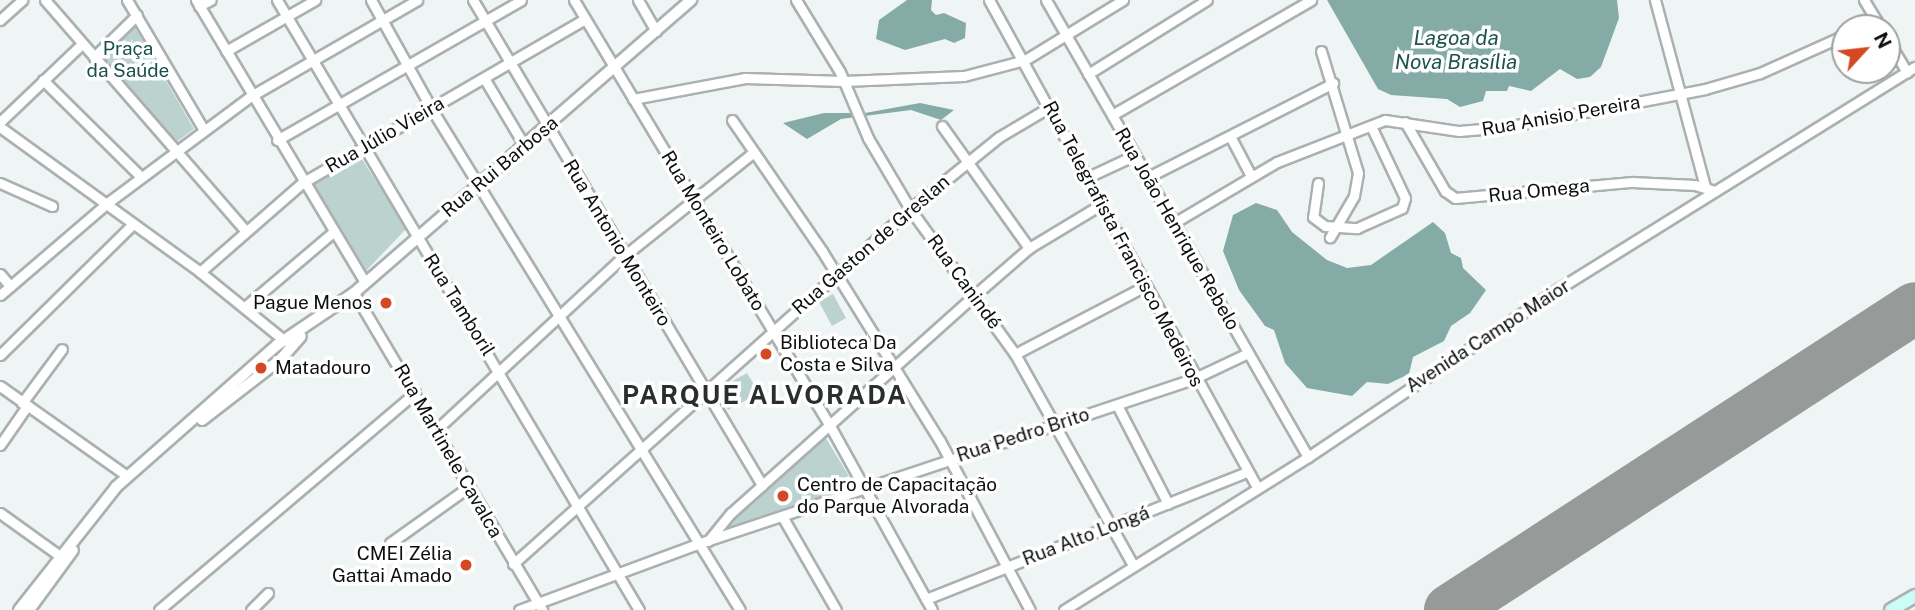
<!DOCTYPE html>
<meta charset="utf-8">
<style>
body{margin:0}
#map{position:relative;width:1915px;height:610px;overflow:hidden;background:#eff5f4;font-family:"Public Sans",sans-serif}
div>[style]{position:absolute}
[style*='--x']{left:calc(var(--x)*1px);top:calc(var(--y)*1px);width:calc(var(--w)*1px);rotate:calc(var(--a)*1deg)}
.green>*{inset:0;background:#bbd2cf}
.water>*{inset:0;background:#84aba5}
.runway>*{height:52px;margin:-26px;padding:0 26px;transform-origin:26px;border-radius:26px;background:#969b9a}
.roads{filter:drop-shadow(2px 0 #abb1b0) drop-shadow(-2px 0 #abb1b0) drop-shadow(0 2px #abb1b0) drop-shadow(0 -2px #abb1b0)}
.minor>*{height:9px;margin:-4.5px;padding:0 4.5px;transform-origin:4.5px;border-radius:4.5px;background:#fff}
.tertiary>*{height:10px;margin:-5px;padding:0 5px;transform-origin:5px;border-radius:5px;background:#fff}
.secondary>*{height:12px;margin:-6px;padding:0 6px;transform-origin:6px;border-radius:6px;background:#ccfcf7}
.dots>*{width:19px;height:19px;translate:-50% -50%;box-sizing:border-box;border:4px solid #fff;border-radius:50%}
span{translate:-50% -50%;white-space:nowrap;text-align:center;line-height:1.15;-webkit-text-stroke:7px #fff;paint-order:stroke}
.park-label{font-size:19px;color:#18504b}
.street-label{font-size:19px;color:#0d0f0f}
.poi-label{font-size:19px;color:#0d0f0f}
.right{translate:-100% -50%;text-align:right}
.left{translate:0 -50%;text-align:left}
.water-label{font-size:21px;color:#1c534d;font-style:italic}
.district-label{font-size:26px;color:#2a2f2e;font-weight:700;letter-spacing:2px}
.north{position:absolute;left:1831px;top:14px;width:70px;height:70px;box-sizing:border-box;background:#fff;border:2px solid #9e9f9f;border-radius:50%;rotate:63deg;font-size:19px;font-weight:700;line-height:28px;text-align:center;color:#0d0f0f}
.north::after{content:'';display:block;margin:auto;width:24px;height:32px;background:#d24924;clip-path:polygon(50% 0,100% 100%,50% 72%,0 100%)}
</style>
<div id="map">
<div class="green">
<div style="clip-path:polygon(133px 24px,194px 129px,171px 146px,97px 58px)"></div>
<div style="clip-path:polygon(359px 155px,407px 228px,364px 273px,308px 183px)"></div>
<div style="clip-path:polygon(833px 294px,846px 318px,832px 326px,819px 302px)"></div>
<div style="clip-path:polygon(747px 373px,759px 393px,728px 410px,716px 390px)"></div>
<div style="clip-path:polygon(824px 435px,855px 486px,715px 534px)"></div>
</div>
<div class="water">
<div style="clip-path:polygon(907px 0,932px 0,931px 10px,936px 15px,944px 13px,966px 23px,965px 38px,954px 43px,945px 39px,905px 50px,876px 39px,879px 20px)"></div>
<div style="clip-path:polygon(1327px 0,1617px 0,1619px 18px,1601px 67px,1590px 77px,1577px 79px,1560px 69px,1531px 91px,1509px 86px,1507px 91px,1486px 91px,1483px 101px,1460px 107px,1447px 99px,1391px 95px,1378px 89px)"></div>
<div style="clip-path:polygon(920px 103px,954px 110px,941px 120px,911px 110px,841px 119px,807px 139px,783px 123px,824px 113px,865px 113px)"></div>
<div style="clip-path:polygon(1256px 203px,1277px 210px,1292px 232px,1327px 260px,1347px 268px,1371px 265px,1433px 222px,1445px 233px,1451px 253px,1461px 258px,1463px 268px,1486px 290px,1470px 313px,1451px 326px,1444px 341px,1413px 357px,1409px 374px,1388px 384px,1367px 382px,1352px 396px,1307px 388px,1285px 363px,1274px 330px,1265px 326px,1239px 290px,1223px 251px,1233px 215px)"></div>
</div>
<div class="runway">
<div style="--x:1450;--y:610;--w:554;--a:-33"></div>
</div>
<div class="roads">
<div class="minor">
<div style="--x:45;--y:0;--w:306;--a:49"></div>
<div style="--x:127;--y:0;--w:151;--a:59.4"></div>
<div style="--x:196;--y:0;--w:329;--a:59.1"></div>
<div style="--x:277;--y:0;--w:709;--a:59.31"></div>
<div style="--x:371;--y:0;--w:124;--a:60.9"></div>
<div style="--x:431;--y:108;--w:589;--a:58.39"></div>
<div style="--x:473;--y:0;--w:565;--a:59.21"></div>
<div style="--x:574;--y:0;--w:497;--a:59"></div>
<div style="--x:830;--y:426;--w:210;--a:61"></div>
<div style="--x:638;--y:0;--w:36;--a:60"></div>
<div style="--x:796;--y:0;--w:84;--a:58.6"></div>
<div style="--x:840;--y:72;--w:72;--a:67"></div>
<div style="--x:868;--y:138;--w:82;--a:59.4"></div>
<div style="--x:910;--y:209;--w:179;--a:54.1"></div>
<div style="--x:1015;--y:354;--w:242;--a:60.8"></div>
<div style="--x:989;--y:0;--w:556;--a:61.18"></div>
<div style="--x:1046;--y:0;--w:527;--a:60.17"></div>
<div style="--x:1655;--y:0;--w:193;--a:75"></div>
<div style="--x:1864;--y:0;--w:33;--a:59"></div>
<div style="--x:199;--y:6;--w:13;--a:-27"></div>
<div style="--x:0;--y:20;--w:30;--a:-42"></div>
<div style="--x:1860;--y:28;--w:18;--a:-27"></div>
<div style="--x:1887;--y:39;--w:39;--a:59"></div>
<div style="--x:226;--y:51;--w:103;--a:-29.8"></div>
<div style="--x:1321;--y:51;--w:127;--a:73.1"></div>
<div style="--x:1358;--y:173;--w:23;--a:100"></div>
<div style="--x:1354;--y:196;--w:48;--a:120.3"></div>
<div style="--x:94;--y:57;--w:60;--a:-44.3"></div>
<div style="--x:1088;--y:74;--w:140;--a:-31.9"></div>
<div style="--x:484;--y:78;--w:78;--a:59.2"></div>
<div style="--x:43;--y:80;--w:138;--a:44.7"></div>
<div style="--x:633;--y:99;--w:114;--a:-10.6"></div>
<div style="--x:745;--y:78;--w:99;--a:1.7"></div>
<div style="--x:844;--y:81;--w:120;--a:-2.4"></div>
<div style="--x:964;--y:76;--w:63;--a:-14.7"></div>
<div style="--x:1025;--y:60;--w:115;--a:-31.5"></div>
<div style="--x:1112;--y:115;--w:230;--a:-30"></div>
<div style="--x:732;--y:120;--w:159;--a:55.5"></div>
<div style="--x:822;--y:251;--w:224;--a:58.2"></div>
<div style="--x:940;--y:441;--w:191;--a:62"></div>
<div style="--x:0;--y:122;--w:113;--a:-43.6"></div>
<div style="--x:1405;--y:122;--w:80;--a:59.9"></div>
<div style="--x:1445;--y:191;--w:12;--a:35"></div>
<div style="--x:1455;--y:198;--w:178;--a:-5.2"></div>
<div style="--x:1632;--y:182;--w:63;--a:2.7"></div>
<div style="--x:1695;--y:185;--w:21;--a:17"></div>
<div style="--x:942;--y:126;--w:150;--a:54.5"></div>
<div style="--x:0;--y:127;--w:247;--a:35.9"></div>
<div style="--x:200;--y:272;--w:109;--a:39.1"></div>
<div style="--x:1231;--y:138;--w:43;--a:62.2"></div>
<div style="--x:277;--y:140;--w:281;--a:-29.8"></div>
<div style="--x:1088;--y:177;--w:50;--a:-25"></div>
<div style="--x:1146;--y:178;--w:210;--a:-26.9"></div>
<div style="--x:0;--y:183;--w:57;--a:23.9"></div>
<div style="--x:1318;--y:183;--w:34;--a:98"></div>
<div style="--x:1313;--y:217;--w:15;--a:37"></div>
<div style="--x:1325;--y:226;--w:32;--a:4"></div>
<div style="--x:1357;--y:228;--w:49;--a:-24"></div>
<div style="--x:1402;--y:208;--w:10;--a:-73"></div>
<div style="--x:1405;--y:198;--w:80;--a:-115.3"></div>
<div style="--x:1172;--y:224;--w:122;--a:-30.6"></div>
<div style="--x:1277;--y:162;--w:116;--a:-21.3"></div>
<div style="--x:1385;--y:120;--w:75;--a:8.5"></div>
<div style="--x:1459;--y:131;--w:47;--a:-4.9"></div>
<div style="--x:1506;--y:127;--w:203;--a:-10.8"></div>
<div style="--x:1705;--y:89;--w:57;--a:-16.2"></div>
<div style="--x:1760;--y:73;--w:93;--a:-24.1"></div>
<div style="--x:200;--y:272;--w:135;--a:-41.1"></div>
<div style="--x:302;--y:183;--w:327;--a:-30.1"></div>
<div style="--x:0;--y:274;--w:16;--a:50"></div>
<div style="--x:354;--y:293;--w:369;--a:59.3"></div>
<div style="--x:0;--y:295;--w:140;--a:-40.6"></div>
<div style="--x:106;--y:204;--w:181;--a:-36.7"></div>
<div style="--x:251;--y:96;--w:192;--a:-30"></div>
<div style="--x:246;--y:306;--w:113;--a:-40.3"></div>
<div style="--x:1015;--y:354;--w:147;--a:-27.6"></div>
<div style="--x:0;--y:355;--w:187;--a:-44.6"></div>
<div style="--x:0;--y:386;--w:156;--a:35.3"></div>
<div style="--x:22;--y:403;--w:67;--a:-53.5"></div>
<div style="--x:1117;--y:405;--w:111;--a:62.7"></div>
<div style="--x:436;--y:430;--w:256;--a:-42.8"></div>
<div style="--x:624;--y:256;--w:166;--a:-38.7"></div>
<div style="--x:0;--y:445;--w:47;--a:-55.3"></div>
<div style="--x:0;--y:513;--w:74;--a:35.6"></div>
<div style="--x:782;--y:516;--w:108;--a:60.1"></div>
<div style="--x:708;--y:541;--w:36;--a:-51"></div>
<div style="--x:731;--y:513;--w:329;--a:-41.8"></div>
<div style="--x:976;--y:294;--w:70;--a:-41"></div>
<div style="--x:1029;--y:248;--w:85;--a:-31.1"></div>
<div style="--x:390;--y:543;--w:98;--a:-35.5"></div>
<div style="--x:513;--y:564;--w:533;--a:-41.8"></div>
<div style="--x:910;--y:209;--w:114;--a:-39"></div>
<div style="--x:999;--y:137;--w:61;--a:-30.8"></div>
<div style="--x:926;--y:599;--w:344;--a:-21.6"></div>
<div style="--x:159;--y:610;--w:336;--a:-40.3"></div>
<div style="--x:251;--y:610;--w:24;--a:-45"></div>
<div style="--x:519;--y:610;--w:193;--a:-20.3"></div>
<div style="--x:700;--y:543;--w:520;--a:-18.4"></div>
<div style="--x:1193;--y:379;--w:61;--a:-25.3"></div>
<div style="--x:1064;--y:610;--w:288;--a:-32.1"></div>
<div style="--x:1308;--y:457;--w:301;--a:-33.9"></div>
<div style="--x:1558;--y:289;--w:420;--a:-31.9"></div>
</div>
<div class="tertiary">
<div style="--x:202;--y:420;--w:100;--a:-37.7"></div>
<div style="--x:281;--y:359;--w:30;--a:-49"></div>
<div style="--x:19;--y:610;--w:157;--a:-51.7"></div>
<div style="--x:116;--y:487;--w:215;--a:-41.4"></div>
<div style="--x:277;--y:345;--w:93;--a:-34"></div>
<div style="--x:354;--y:293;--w:447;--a:-41"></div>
<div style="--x:29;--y:610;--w:74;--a:-53.7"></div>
</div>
<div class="secondary">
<div style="--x:1891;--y:610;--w:28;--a:-30"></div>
</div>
</div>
<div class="dots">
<div style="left:386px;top:303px;background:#d24924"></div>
<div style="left:766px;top:354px;background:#d24924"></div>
<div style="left:261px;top:368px;background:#d24924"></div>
<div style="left:783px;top:496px;background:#d24924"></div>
<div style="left:466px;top:565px;background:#d24924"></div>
</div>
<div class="park-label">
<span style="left:128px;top:60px">Praça<br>da Saúde</span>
</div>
<div class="street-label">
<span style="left:1561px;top:116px;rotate:-10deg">Rua Anisio Pereira</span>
<span style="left:385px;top:135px;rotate:-30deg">Rua Júlio Vieira</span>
<span style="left:500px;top:167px;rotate:-40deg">Rua Rui Barbosa</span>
<span style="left:1539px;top:191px;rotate:-6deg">Rua Omega</span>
<span style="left:1177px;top:229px;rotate:60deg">Rua João Henrique Rebelo</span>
<span style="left:713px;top:231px;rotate:59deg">Rua Monteiro Lobato</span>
<span style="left:617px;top:243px;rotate:59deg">Rua Antonio Monteiro</span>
<span style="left:1123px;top:244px;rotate:62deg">Rua Telegrafista Francisco Medeiros</span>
<span style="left:871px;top:245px;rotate:-41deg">Rua Gaston de Greslan</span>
<span style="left:964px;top:282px;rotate:54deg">Rua Canindé</span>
<span style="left:459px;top:305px;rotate:58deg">Rua Tamboril</span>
<span style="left:1488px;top:336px;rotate:-33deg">Avenida Campo Maior</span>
<span style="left:1023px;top:435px;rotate:-18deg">Rua Pedro Brito</span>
<span style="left:448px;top:451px;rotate:60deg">Rua Martinele Cavalca</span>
<span style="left:1086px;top:536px;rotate:-21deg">Rua Alto Longá</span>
</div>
<div class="poi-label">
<span class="right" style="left:372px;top:303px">Pague Menos</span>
<span class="left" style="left:780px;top:354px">Biblioteca Da<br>Costa e Silva</span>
<span class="left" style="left:275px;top:368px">Matadouro</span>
<span class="left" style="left:797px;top:496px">Centro de Capacitação<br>do Parque Alvorada</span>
<span class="right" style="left:452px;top:565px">CMEI Zélia<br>Gattai Amado</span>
</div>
<div class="water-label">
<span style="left:1456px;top:50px">Lagoa da<br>Nova Brasília</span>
</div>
<div class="district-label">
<span style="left:765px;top:395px">PARQUE ALVORADA</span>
</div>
<div class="north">N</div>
</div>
